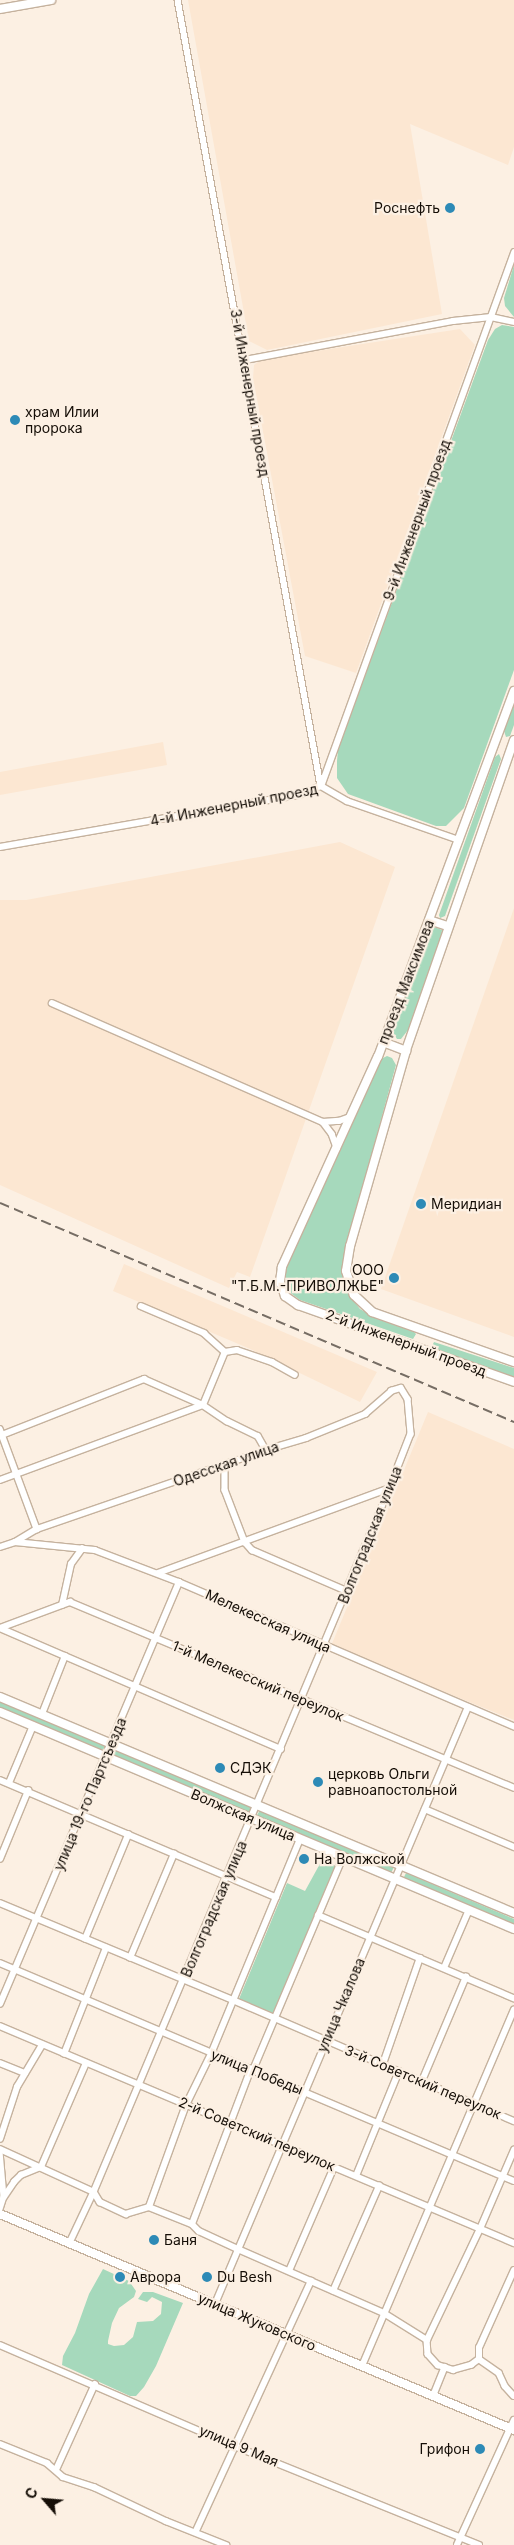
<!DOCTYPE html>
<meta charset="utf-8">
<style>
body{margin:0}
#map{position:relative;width:514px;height:2545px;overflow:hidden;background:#fcf0e3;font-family:Inter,sans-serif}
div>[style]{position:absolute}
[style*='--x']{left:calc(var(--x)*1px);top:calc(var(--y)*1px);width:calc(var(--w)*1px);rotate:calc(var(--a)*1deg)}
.built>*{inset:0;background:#fce7d2}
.green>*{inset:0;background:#a6d9bc}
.roads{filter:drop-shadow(1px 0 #c5b29e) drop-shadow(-1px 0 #c5b29e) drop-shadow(0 1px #c5b29e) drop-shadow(0 -1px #c5b29e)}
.street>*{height:5.5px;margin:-2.75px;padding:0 2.75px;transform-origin:2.75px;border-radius:2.75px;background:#fff}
.secondary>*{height:8px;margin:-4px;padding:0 4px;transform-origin:4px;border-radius:4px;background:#fff}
.rail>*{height:2px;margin-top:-1px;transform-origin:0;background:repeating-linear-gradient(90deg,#766d64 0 10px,transparent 0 15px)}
.dots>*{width:14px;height:14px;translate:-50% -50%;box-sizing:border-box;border:2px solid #fcf0e3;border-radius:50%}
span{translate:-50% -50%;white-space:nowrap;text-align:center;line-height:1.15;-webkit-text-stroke:4.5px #fcf0e3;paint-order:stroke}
.poi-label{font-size:14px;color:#150e07}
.right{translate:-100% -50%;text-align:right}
.left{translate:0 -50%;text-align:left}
.street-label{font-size:14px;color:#150e07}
.north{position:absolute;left:20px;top:2475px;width:50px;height:50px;-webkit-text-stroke:4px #fcf0e3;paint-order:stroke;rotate:297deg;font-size:14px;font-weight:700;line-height:20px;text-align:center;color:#150e07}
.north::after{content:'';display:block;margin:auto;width:18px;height:22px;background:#150e07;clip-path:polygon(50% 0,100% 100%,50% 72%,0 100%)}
</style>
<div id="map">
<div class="built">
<div style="clip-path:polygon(188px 0,514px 0,514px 147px,508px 165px,410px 124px,442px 314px,267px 350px,249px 341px)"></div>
<div style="clip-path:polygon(460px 329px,475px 345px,356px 673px,305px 656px,253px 378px,254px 365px,259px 361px,271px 358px)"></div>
<div style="clip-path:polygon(163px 742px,167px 765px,0 795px,0 772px)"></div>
<div style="clip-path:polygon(340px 842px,395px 867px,250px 1277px,237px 1272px,229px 1288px,0 1185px,0 900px,26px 900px)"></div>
<div style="clip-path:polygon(514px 908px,514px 1337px,381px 1289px)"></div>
<div style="clip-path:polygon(124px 1264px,377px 1372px,360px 1402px,248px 1348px,113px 1291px)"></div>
<div style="clip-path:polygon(428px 1412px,514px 1449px,514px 1720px,331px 1646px)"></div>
</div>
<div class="green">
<div style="clip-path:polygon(514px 265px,514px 317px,505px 306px,504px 298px)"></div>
<div style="clip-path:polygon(502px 325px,514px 327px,514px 670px,464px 808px,446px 826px,436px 826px,348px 794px,337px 778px,337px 761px,338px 750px,488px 340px,495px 329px)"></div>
<div style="clip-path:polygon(514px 703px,514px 725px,510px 736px,506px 737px,504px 731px)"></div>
<div style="clip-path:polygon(499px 754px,501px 759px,445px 916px,440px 918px,439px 915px,495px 757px)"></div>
<div style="clip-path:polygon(432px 926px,442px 930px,441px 938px,408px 1030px,401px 1039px,397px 1039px,394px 1034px,394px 1024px)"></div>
<div style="clip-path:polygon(387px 1056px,392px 1058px,396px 1065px,344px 1255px,342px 1274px,348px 1293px,360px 1309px,377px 1319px,414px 1332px,416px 1334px,413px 1339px,300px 1300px,288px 1291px,284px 1280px,285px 1268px,381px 1059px)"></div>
<div style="clip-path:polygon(434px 1342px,514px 1368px,514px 1377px,435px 1349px,432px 1346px)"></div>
<div style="clip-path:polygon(0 1700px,108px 1746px,105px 1754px,0 1709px)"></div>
<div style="clip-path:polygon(113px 1748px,254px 1808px,251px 1815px,109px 1755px)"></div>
<div style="clip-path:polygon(260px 1810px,394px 1867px,391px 1873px,256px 1817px)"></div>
<div style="clip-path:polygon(322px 1860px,338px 1867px,275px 2015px,239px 1999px,287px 1883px,305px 1891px)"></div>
<div style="clip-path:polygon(406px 1873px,514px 1919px,514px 1927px,403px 1879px)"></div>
<div style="clip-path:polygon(103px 2269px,129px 2281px,136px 2291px,134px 2297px,119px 2308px,112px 2323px,108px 2341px,108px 2344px,114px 2346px,124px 2345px,133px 2337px,137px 2322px,153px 2321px,161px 2314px,162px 2302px,152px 2297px,147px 2302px,138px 2299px,143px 2292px,153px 2292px,183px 2303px,156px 2366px,144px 2387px,136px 2396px,130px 2396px,62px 2365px,63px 2356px,75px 2333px,89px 2294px)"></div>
</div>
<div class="roads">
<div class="street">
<div style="--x:178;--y:0;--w:799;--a:79.69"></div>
<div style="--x:245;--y:360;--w:212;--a:-10.6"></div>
<div style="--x:453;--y:321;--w:38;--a:-6"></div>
<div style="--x:491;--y:317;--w:24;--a:12"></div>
<div style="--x:322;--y:784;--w:565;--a:-70.12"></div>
<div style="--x:321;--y:786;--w:30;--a:30"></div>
<div style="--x:347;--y:801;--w:119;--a:19.2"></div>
<div style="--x:0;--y:847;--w:303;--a:-9.9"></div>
<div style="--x:299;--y:795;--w:24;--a:-22"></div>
<div style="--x:52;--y:1003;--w:296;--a:23.7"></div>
<div style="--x:323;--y:1122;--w:15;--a:53"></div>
<div style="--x:332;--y:1134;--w:15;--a:70"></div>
<div style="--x:323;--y:1122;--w:16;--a:-4"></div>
<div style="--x:339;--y:1121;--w:12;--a:-20"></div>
<div style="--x:141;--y:1306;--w:69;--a:23.2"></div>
<div style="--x:204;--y:1333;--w:28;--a:42"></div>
<div style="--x:225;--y:1352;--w:12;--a:-9"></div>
<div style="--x:237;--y:1350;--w:37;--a:19"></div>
<div style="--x:272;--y:1362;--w:26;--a:29"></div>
<div style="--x:0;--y:1429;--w:107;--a:69.7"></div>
<div style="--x:2;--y:1435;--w:153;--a:-21.5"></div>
<div style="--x:144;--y:1379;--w:64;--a:23.8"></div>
<div style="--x:203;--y:1405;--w:29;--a:34"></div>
<div style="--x:227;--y:1421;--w:34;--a:26"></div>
<div style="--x:258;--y:1436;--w:16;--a:60"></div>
<div style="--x:225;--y:1464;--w:26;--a:90"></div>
<div style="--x:225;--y:1490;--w:56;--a:69"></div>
<div style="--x:245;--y:1542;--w:11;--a:49"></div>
<div style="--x:252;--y:1550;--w:103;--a:23.3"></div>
<div style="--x:0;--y:1480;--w:216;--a:-20.3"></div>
<div style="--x:203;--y:1405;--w:57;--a:-67.5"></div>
<div style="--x:15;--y:1542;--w:80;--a:5.7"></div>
<div style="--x:95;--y:1550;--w:90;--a:20.9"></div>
<div style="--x:179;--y:1582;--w:365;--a:23.3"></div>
<div style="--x:0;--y:1547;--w:16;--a:-18"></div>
<div style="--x:15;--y:1542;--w:26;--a:-31"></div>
<div style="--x:37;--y:1529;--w:242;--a:-19"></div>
<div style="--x:266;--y:1450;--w:42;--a:-16.7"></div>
<div style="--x:306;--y:1438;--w:64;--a:-22.1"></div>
<div style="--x:365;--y:1414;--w:35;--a:-41"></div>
<div style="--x:391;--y:1391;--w:10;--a:-17"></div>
<div style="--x:401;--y:1388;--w:13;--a:58"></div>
<div style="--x:408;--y:1399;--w:35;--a:85"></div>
<div style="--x:411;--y:1434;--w:58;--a:111.3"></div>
<div style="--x:390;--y:1488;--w:764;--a:112.8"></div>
<div style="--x:94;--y:2192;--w:56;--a:115.2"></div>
<div style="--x:158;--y:1573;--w:247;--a:-20.1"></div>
<div style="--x:62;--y:1605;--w:42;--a:-77.6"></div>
<div style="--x:71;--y:1564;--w:19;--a:-54"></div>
<div style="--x:0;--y:1628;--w:75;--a:-20.4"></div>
<div style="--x:70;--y:1602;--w:481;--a:22.7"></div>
<div style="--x:0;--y:1628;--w:306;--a:23.3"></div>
<div style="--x:42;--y:1714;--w:62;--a:-68.4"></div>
<div style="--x:0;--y:1780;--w:300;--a:23"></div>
<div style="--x:9;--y:1783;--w:62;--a:-67.2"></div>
<div style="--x:425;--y:1809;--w:97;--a:23.1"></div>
<div style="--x:0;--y:1859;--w:74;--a:-67.6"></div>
<div style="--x:0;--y:1903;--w:252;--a:22.6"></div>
<div style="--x:233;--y:2000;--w:306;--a:23.3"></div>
<div style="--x:318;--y:1915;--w:213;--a:23"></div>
<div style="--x:85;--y:1939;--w:113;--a:-67.5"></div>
<div style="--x:130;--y:1958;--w:113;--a:-67.1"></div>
<div style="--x:0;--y:1963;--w:558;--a:22.98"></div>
<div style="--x:444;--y:1968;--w:63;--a:-66.7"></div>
<div style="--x:0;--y:2004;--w:458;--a:-67"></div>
<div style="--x:0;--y:2026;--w:558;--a:22.89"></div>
<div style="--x:64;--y:2054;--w:114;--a:-68.4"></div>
<div style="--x:0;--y:2063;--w:27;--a:22"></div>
<div style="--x:383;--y:2064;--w:112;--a:-70.8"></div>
<div style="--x:253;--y:2070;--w:231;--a:-67.1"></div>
<div style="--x:422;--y:2081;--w:113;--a:-67.1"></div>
<div style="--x:0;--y:2139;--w:55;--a:-71.9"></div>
<div style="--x:17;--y:2087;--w:49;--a:-59.2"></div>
<div style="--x:0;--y:2149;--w:103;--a:24.6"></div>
<div style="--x:94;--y:2192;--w:12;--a:59"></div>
<div style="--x:100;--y:2202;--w:29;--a:25"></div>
<div style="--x:126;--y:2214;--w:24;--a:-17"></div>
<div style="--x:149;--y:2207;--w:46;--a:21.6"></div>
<div style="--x:192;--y:2224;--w:10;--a:45"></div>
<div style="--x:199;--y:2231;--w:43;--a:24.8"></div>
<div style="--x:238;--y:2249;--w:159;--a:23.7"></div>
<div style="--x:384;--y:2313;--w:51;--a:32.1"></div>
<div style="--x:427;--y:2340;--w:14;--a:86"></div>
<div style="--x:428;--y:2354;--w:15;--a:48"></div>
<div style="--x:438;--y:2365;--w:16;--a:18"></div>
<div style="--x:453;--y:2370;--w:19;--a:-16"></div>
<div style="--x:471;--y:2365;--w:10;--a:-37"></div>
<div style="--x:479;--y:2359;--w:24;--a:35"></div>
<div style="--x:499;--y:2373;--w:14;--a:65"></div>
<div style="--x:505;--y:2386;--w:13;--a:48"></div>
<div style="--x:0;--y:2152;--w:45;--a:84.9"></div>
<div style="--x:4;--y:2197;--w:13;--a:108"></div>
<div style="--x:356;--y:2176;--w:113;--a:-67.7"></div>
<div style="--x:4;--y:2197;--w:18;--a:-56"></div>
<div style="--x:14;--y:2182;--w:10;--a:-45"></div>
<div style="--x:21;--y:2175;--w:22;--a:-22"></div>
<div style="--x:41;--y:2167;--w:113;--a:-66.6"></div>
<div style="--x:149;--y:2207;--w:109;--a:-70.1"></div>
<div style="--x:186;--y:2105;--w:57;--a:-63.9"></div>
<div style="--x:211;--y:2054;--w:233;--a:-67.5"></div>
<div style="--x:192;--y:2224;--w:166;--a:-69.2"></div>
<div style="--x:289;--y:2271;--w:113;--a:-66.6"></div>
<div style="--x:333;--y:2291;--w:115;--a:-66.3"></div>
<div style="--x:215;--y:2304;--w:648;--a:-67.03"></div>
<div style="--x:427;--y:2340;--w:123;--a:-64.5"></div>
<div style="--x:480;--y:2229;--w:86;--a:-66.7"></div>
<div style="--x:0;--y:2345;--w:258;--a:23.3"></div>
<div style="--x:237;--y:2447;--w:261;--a:22"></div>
<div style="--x:479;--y:2359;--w:11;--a:-90"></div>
<div style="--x:479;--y:2348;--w:85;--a:-65.8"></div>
<div style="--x:362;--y:2366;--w:387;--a:-66.9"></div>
<div style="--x:433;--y:2396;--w:31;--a:-68"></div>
<div style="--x:0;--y:2444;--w:51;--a:22"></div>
<div style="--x:47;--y:2463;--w:21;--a:41"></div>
<div style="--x:63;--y:2477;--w:33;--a:18"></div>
<div style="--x:94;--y:2487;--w:80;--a:25.3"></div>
<div style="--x:166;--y:2521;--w:65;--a:21.8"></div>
<div style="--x:56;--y:2470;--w:94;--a:-65.6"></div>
<div style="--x:196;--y:2531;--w:275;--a:-65.3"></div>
<div style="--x:457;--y:2545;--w:137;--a:-65.5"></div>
</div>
<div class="secondary">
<div style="--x:0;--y:9;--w:52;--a:-10"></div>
<div style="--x:514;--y:691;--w:390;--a:110.4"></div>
<div style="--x:378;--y:1056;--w:232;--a:114.5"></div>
<div style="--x:282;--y:1267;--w:15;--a:98"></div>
<div style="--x:280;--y:1282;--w:15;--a:70"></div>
<div style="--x:285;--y:1296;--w:16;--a:35"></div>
<div style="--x:298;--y:1305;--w:229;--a:19.6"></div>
<div style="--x:514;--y:740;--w:329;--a:109.2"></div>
<div style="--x:406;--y:1051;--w:203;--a:106"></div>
<div style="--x:350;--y:1246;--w:25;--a:99"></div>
<div style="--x:346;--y:1271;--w:25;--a:72"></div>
<div style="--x:354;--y:1295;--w:25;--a:43"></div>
<div style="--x:372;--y:1312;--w:151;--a:19.4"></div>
<div style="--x:429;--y:920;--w:20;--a:18"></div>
<div style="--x:383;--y:1042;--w:25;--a:21"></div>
<div style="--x:0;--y:1697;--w:558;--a:22.79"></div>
<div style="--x:0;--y:1712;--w:558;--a:22.89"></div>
<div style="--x:0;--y:2214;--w:558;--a:22.79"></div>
</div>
</div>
<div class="rail">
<div style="--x:0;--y:1203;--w:559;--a:23.08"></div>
</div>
<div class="dots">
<div style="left:450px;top:208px;background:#2d8ab6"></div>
<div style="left:15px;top:420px;background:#2d8ab6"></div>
<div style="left:421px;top:1204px;background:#2d8ab6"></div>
<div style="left:394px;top:1278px;background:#2d8ab6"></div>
<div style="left:220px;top:1768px;background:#2d8ab6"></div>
<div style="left:318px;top:1782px;background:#2d8ab6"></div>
<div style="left:304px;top:1859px;background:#2d8ab6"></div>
<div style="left:154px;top:2240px;background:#2d8ab6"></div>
<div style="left:120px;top:2277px;background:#2d8ab6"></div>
<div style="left:207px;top:2277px;background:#2d8ab6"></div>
<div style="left:480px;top:2449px;background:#2d8ab6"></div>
</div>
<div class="poi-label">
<span class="right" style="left:440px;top:208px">Роснефть</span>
<span class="left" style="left:25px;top:420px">храм Илии<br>пророка</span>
<span class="left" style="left:431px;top:1204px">Меридиан</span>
<span class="right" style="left:384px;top:1278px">ООО<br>"Т.Б.М.-ПРИВОЛЖЬЕ"</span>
<span class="left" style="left:230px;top:1768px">СДЭК</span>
<span class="left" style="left:328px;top:1782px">церковь Ольги<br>равноапостольной</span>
<span class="left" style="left:314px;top:1859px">На Волжской</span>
<span class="left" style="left:164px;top:2240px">Баня</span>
<span class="left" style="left:130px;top:2277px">Аврора</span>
<span class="left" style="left:217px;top:2277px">Du Besh</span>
<span class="right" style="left:470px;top:2449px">Грифон</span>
</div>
<div class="street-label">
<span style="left:250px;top:393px;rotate:80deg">3-й Инженерный проезд</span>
<span style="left:417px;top:520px;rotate:-70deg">9-й Инженерный проезд</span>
<span style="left:234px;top:805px;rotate:-11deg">4-й Инженерный проезд</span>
<span style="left:406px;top:982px;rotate:-69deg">проезд Максимова</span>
<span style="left:406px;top:1343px;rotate:20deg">2-й Инженерный проезд</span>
<span style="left:226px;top:1464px;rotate:-19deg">Одесская улица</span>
<span style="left:370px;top:1535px;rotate:-68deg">Волгоградская улица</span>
<span style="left:268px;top:1621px;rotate:24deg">Мелекесская улица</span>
<span style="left:258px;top:1681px;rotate:23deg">1-й Мелекесский переулок</span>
<span style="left:90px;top:1794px;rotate:-67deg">улица 19-го Партсъезда</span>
<span style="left:243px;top:1815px;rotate:23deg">Волжская улица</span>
<span style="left:214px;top:1909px;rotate:-67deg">Волгоградская улица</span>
<span style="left:341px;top:2005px;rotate:-67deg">улица Чкалова</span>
<span style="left:257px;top:2072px;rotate:22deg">улица Победы</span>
<span style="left:423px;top:2082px;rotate:23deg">3-й Советский переулок</span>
<span style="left:257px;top:2134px;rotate:23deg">2-й Советский переулок</span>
<span style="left:257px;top:2322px;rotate:23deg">улица Жуковского</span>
<span style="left:239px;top:2446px;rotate:23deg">улица 9 Мая</span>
</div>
<div class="north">С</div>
</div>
